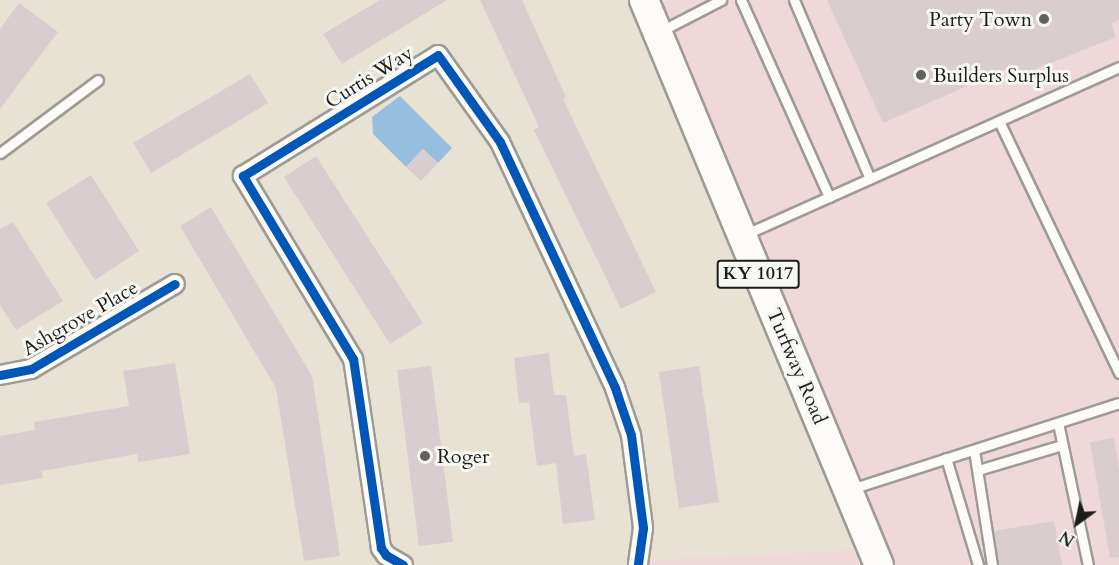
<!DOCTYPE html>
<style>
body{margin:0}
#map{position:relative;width:1119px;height:565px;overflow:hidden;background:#e8e2d5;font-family:Cardo,serif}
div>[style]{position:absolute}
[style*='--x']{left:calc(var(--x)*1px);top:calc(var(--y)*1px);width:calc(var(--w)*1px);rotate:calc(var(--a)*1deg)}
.built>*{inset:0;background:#eed8da}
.water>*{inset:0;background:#95bedf}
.building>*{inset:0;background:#d9cdd0}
.roads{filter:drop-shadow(2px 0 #9e9b94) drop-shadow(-2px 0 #9e9b94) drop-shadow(0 2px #9e9b94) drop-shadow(0 -2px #9e9b94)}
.service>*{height:9px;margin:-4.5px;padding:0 4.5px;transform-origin:4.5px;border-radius:4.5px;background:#fcfbf9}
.minor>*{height:18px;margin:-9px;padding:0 9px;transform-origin:9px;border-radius:9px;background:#fcfbf9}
.primary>*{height:28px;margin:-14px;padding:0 14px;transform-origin:14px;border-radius:14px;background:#fcfbf9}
.cycleway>*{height:9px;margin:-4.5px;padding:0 4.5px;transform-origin:4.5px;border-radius:4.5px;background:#0057b8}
.dots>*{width:16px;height:16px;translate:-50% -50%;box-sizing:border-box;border:3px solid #f6f6f2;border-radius:50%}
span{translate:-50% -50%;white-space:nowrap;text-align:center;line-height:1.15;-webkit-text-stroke:6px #f6f6f2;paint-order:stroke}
.shield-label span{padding:2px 4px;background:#f6f6f2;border:2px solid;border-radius:4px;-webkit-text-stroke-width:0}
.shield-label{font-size:18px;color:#1c1c1c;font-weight:700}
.poi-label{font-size:20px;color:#1c1c1c}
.right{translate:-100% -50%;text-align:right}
.left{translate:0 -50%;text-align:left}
.street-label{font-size:20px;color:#1c1c1c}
.north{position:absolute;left:1047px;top:493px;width:60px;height:60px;-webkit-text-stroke:4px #f6f6f2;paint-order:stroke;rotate:213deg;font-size:16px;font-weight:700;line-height:24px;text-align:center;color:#1c1c1c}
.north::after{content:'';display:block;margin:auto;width:21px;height:27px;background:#1c1c1c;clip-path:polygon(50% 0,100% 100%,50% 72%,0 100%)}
</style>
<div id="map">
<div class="built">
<div style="clip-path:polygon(668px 0,1119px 0,1119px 565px,638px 565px,639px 561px,872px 549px,650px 14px)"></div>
</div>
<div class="water">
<div style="clip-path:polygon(400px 96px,452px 148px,438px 163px,423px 149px,406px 167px,373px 134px,372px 117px)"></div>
</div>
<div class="building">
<div style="clip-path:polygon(380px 0,447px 0,342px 64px,323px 34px)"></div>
<div style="clip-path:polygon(480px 0,522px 0,566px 97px,563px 99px,656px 292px,621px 309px,534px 130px,539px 127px)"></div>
<div style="clip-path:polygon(827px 0,1119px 0,1119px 20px,1111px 23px,1116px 37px,1018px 76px,1015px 65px,883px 123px)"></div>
<div style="clip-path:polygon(19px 3px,58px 32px,0 109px,0 29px)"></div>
<div style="clip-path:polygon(250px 74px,268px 103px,151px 173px,133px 143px)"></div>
<div style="clip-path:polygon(423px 149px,438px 163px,421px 181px,406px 167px)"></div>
<div style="clip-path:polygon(316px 156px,423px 323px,390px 344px,284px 177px)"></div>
<div style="clip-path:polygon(91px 175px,139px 251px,95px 280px,46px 203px)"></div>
<div style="clip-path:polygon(211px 207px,312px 376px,340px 556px,304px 561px,276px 388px,180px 226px)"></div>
<div style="clip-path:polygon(13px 222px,63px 301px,16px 330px,0 305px,0 229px)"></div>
<div style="clip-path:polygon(549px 353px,554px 395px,566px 395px,574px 456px,586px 454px,595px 520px,563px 524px,556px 463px,537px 466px,529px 402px,519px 403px,514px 358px)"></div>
<div style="clip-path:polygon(175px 363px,190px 454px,138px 462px,137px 454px,42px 471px,43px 478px,0 485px,0 436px,35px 430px,34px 422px,129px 406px,123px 371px)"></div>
<div style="clip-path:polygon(431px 366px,453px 542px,419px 546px,397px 370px)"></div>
<div style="clip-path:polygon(699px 366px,719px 502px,679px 508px,659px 372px)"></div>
<div style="clip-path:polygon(1114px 438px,1119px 468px,1119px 557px,1110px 558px,1090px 442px)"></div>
<div style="clip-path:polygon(1054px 521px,1062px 565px,999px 565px,994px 531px)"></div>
</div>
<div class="roads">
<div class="service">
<div style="--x:741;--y:0;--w:216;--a:65.9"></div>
<div style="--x:794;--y:0;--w:194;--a:67"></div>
<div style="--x:659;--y:32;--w:70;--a:-27.3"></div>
<div style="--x:999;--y:121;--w:279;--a:64.5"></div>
<div style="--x:0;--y:153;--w:122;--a:-36.7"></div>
<div style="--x:746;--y:234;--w:409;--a:-24.1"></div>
<div style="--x:1058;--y:423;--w:145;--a:78.1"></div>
<div style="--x:974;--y:450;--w:116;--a:81.1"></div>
<div style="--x:946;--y:458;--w:112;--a:73.3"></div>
<div style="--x:978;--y:470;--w:88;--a:-16.6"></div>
<div style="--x:851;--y:489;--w:281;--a:-17.8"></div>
</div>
<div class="minor">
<div style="--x:0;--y:375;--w:32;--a:-11"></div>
<div style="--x:31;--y:369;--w:167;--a:-30.6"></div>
<div style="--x:403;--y:565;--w:20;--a:-150"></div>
<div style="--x:386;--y:555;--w:9;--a:-126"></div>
<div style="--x:381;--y:548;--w:191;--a:-98.4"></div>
<div style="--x:353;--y:359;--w:214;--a:-121"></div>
<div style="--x:243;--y:176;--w:229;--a:-31.8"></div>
<div style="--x:438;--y:55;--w:107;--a:54.5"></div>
<div style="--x:500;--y:142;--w:272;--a:64.9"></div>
<div style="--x:615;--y:388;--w:50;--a:71.2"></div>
<div style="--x:631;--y:435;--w:94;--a:82.6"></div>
<div style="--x:643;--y:528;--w:37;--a:98"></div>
</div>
<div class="primary">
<div style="--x:644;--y:0;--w:612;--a:67.42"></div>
</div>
</div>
<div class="cycleway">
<div style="--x:0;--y:375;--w:32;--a:-11"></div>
<div style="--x:31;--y:369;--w:167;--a:-30.6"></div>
<div style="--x:403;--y:565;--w:20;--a:-150"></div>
<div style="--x:386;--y:555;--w:9;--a:-126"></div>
<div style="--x:381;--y:548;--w:191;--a:-98.4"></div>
<div style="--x:353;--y:359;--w:214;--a:-121"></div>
<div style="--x:243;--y:176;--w:229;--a:-31.8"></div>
<div style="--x:438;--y:55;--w:107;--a:54.5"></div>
<div style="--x:500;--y:142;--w:272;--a:64.9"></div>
<div style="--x:615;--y:388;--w:50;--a:71.2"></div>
<div style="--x:631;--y:435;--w:94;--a:82.6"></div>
<div style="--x:643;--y:528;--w:37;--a:98"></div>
</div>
<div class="dots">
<div style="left:1044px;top:19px;background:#63615d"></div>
<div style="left:921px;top:75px;background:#63615d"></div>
<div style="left:425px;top:456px;background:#63615d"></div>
</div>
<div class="shield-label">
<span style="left:758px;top:274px">KY 1017</span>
</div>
<div class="poi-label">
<span class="right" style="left:1032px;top:19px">Party Town</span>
<span class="left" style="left:933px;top:75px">Builders Surplus</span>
<span class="left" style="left:437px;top:456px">Roger</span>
</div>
<div class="street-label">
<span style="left:369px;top:77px;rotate:-32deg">Curtis Way</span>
<span style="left:80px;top:318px;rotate:-30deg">Ashgrove Place</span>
<span style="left:797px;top:366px;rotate:67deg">Turfway Road</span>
</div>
<div class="north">N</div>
</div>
